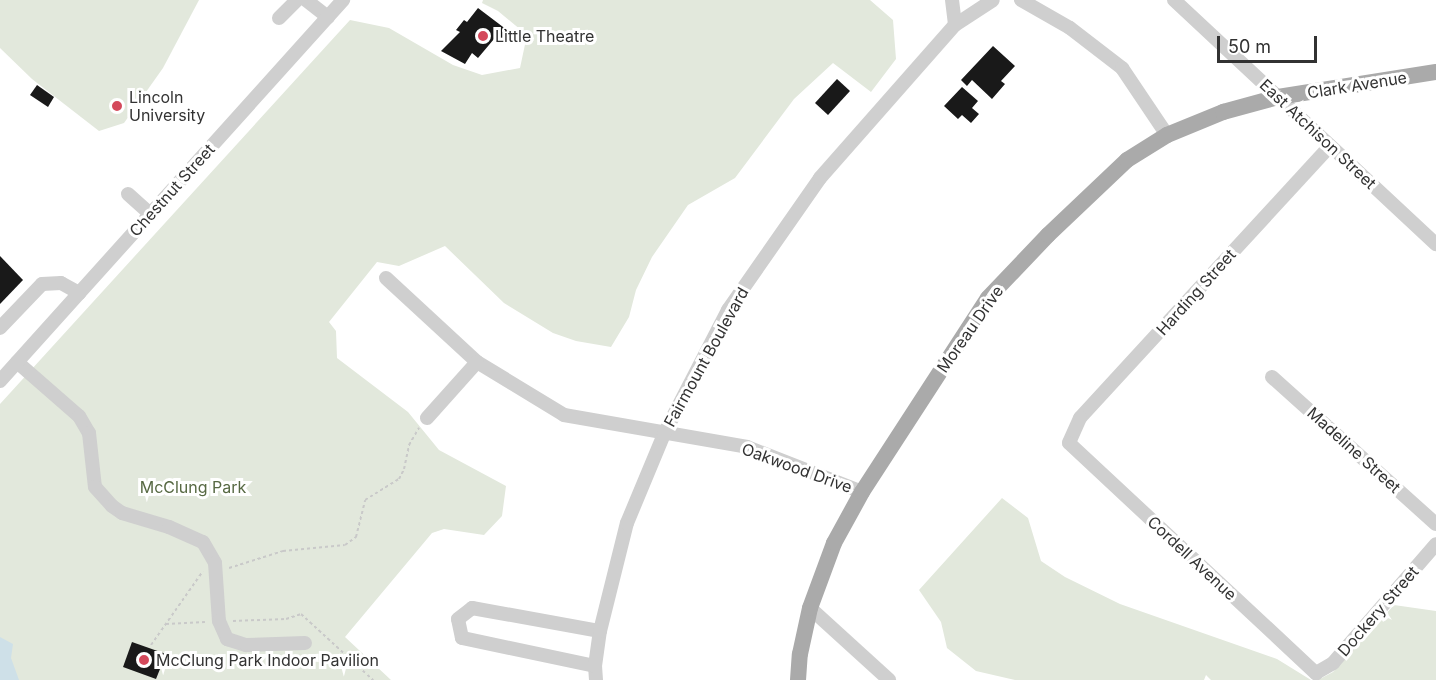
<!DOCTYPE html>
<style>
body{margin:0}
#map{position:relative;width:1436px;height:680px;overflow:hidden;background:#fff;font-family:Inter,sans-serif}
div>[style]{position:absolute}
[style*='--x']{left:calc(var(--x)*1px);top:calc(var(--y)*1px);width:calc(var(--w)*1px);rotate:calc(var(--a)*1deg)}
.green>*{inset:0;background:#e2e8dc}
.water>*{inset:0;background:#cee0e8}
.building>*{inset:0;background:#191919}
.path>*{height:2px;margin-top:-1px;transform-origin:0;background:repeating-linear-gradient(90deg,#c9c9c9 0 3px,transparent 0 6px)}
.minor>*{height:14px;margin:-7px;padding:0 7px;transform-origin:7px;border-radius:7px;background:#cfcfcf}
.major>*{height:16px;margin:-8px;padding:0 8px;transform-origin:8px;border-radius:8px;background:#aaa}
.dots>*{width:16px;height:16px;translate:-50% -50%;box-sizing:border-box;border:3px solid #fff;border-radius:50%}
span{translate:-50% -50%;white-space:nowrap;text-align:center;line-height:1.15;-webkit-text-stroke:6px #fff;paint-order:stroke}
.poi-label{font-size:16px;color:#323232}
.left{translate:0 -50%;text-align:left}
.street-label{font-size:16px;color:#323232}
.park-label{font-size:16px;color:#576943}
.scale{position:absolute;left:1217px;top:36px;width:100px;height:27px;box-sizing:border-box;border:3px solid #323232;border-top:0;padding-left:8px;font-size:18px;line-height:21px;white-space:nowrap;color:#323232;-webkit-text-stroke:4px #fff;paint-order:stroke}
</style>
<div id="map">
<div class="green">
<div style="clip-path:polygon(0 0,199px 0,163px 68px,124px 123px,99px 131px,32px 79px,0 48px)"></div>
<div style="clip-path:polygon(483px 0,870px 0,893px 20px,896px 59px,871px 92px,833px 63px,794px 99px,735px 178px,688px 205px,652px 257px,636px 290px,629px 317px,611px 347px,576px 341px,553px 333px,504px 303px,445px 246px,399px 266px,377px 262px,329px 322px,336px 331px,337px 358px,408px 412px,439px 450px,506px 486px,502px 516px,484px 535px,444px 529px,432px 533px,345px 637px,391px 680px,0 680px,0 404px,350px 20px,389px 28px,453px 65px,482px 75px,520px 68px,527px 35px,498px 11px,482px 3px)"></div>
<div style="clip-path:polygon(1002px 498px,1028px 518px,1041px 561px,1065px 577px,1120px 604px,1277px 659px,1311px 680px,1211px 680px,1206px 675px,1204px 680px,1015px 680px,976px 671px,947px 648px,941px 622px,919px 590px)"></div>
<div style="clip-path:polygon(1394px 605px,1436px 611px,1436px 680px,1318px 680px,1333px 672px)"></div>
</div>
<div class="water">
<div style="clip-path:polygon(0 637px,13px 644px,11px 658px,19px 680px,0 680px)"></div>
</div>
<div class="building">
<div style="clip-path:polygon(478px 8px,511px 33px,502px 44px,494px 39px,478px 58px,472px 53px,465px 64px,441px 51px,460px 32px,456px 30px,464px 20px,467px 22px)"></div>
<div style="clip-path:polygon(993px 46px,1015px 66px,1001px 81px,1005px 84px,992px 99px,972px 80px,967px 86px,961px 80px)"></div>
<div style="clip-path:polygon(837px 79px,850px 91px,828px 115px,815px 103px)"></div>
<div style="clip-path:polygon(37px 85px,54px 97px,48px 107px,30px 95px)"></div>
<div style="clip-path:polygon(962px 87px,978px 101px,972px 108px,979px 114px,971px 123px,962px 115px,958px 119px,944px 106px)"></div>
<div style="clip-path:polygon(0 256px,23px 280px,0 304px)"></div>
<div style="clip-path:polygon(132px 642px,166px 654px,156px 679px,123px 667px)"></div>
</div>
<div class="path">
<div style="--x:229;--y:568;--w:57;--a:-17.5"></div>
<div style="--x:283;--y:551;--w:62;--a:-5.5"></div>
<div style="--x:345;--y:545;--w:14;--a:-36"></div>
<div style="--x:356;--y:537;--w:38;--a:-76"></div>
<div style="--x:365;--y:500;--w:40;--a:-32"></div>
<div style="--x:399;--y:479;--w:11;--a:-63"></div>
<div style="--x:404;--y:469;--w:25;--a:-78"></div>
<div style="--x:409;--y:445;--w:20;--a:-60"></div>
<div style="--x:233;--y:621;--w:53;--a:-2.2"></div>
<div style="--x:286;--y:619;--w:16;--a:-18"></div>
<div style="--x:301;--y:614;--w:98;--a:42.5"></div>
<div style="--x:166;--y:624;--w:39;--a:-3"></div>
<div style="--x:151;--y:645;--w:90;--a:-54.9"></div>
</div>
<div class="minor">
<div style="--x:306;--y:0;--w:28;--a:38"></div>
<div style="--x:952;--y:0;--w:25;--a:83"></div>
<div style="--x:1021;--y:0;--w:56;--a:29.7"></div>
<div style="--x:1070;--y:28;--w:66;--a:37.6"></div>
<div style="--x:1122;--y:68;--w:81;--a:56.1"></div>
<div style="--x:1174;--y:0;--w:358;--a:43"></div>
<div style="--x:279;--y:18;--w:25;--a:-45"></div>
<div style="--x:1330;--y:146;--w:369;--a:132.6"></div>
<div style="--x:1080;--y:418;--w:27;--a:114"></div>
<div style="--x:1069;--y:443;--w:338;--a:43"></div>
<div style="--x:1316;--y:673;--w:20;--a:-30"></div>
<div style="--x:1333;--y:663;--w:157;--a:-49.1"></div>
<div style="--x:128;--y:194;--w:30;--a:42"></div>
<div style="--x:386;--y:278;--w:124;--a:42.7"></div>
<div style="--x:477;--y:362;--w:102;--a:31.3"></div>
<div style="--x:564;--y:415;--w:186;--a:9.9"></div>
<div style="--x:747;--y:447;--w:123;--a:21.4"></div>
<div style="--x:0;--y:328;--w:61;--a:-46.3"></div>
<div style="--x:42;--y:284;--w:19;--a:-3"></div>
<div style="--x:61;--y:283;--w:21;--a:29"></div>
<div style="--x:17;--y:362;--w:82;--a:41.1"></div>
<div style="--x:79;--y:416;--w:20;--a:60"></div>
<div style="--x:89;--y:433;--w:54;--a:83.7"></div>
<div style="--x:95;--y:487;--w:25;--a:48"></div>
<div style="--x:112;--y:506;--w:12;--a:35"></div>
<div style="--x:122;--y:513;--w:49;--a:16.6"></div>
<div style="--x:169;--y:527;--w:37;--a:24"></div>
<div style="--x:203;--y:542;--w:24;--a:60"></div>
<div style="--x:215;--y:563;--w:58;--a:86.1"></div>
<div style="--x:219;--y:621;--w:20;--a:66"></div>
<div style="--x:227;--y:639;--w:20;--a:18"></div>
<div style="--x:246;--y:645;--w:59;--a:-1.9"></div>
<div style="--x:1272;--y:377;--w:220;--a:41.9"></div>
<div style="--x:0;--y:381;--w:513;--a:-48"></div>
<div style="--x:427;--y:418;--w:75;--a:-48.2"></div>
<div style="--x:810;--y:608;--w:107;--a:42.3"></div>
<div style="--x:595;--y:666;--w:136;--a:-168.1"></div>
<div style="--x:462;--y:638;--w:19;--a:-102"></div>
<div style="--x:458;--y:619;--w:18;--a:-38"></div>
<div style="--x:472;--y:608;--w:130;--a:10.2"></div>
<div style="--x:596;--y:680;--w:14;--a:-94"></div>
<div style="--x:595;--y:666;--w:35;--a:-82"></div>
<div style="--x:600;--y:631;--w:111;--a:-76"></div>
<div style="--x:627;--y:523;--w:96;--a:-67.4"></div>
<div style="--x:664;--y:434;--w:140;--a:-62.7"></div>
<div style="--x:728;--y:310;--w:161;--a:-55.1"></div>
<div style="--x:820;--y:178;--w:204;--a:-48.6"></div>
<div style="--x:955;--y:25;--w:45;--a:-33.3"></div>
</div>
<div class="major">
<div style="--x:798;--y:680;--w:26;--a:-86"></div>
<div style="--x:800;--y:654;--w:47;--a:-77.7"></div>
<div style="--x:810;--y:608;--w:69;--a:-69.7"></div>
<div style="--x:834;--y:543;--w:58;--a:-61.2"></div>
<div style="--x:862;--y:492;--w:231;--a:-57"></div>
<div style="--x:988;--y:298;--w:87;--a:-46.4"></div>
<div style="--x:1048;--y:235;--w:109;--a:-43.5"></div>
<div style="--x:1127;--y:160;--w:47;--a:-32"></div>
<div style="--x:1167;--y:135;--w:61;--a:-22.3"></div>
<div style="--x:1223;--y:112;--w:57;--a:-15.3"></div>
<div style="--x:1278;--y:97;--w:160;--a:-9"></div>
</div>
<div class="dots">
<div style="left:483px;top:36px;background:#d4495b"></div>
<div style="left:117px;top:106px;background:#d4495b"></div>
<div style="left:144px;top:660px;background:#d4495b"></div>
</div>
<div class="poi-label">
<span class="left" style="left:495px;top:36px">Little Theatre</span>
<span class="left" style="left:129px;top:106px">Lincoln<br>University</span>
<span class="left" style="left:156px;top:660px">McClung Park Indoor Pavilion</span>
</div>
<div class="street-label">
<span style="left:1357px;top:85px;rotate:-9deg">Clark Avenue</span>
<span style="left:1318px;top:134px;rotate:43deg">East Atchison Street</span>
<span style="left:172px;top:190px;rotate:-48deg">Chestnut Street</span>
<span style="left:1196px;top:292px;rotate:-48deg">Harding Street</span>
<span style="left:970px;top:329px;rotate:-55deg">Moreau Drive</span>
<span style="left:706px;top:357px;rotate:-61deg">Fairmount Boulevard</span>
<span style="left:1354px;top:450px;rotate:42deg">Madeline Street</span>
<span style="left:797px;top:468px;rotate:20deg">Oakwood Drive</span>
<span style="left:1192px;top:558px;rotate:43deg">Cordell Avenue</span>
<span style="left:1378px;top:611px;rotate:-49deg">Dockery Street</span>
</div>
<div class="park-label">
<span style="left:193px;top:487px">McClung Park</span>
</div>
<div class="scale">50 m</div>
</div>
